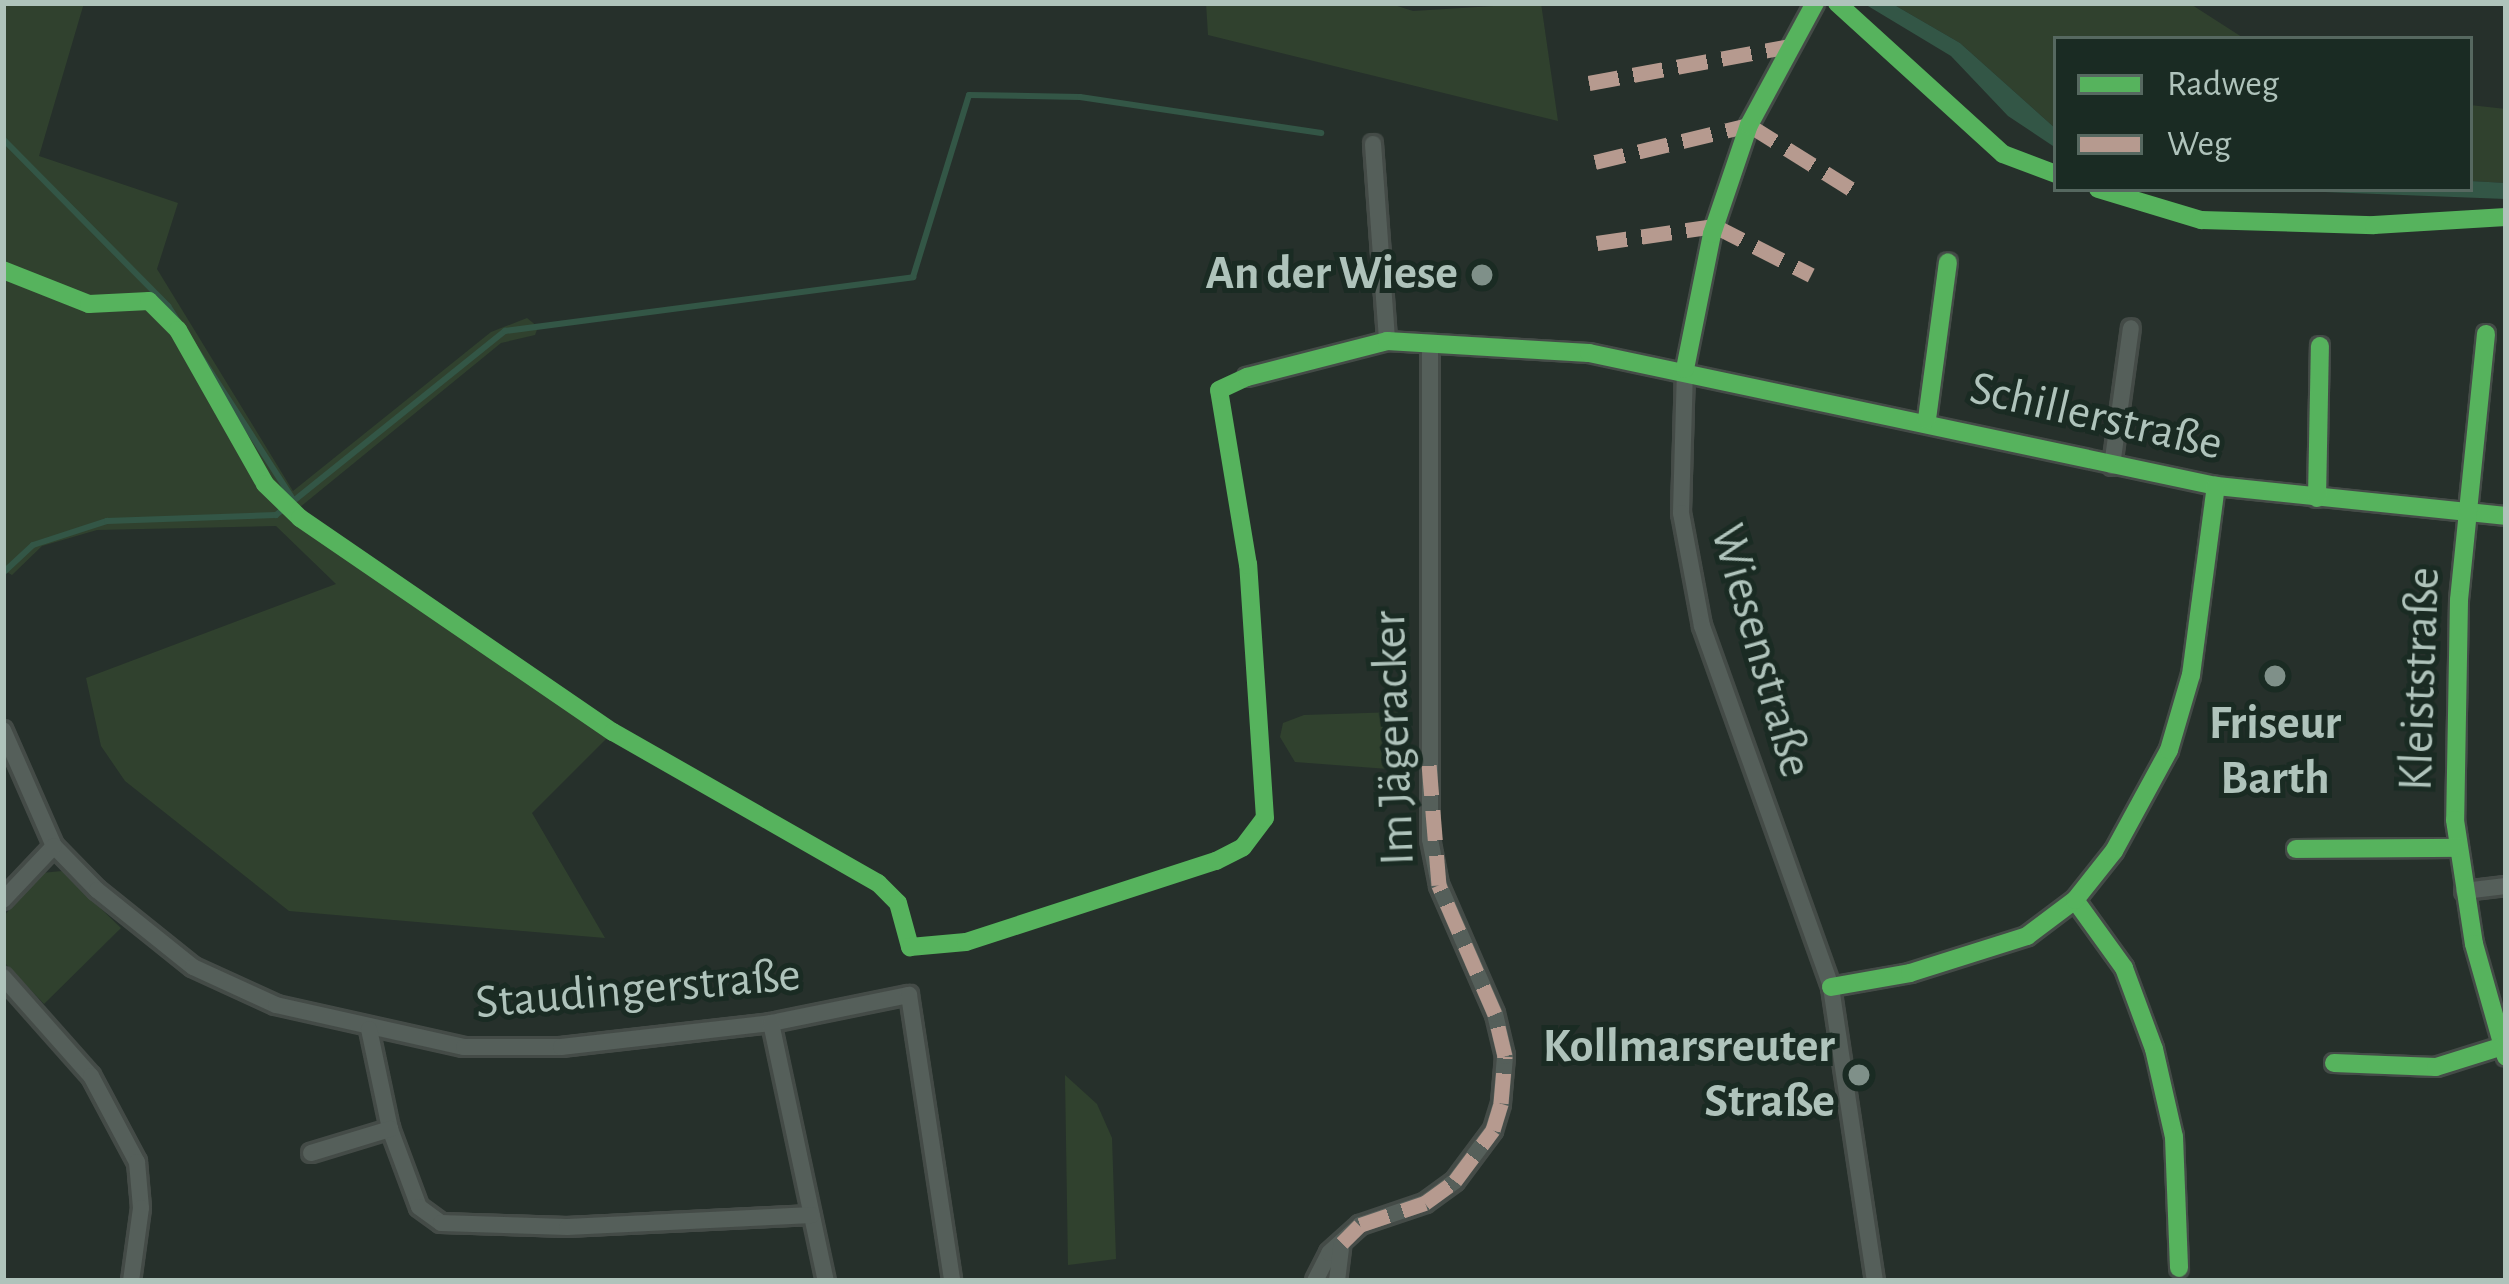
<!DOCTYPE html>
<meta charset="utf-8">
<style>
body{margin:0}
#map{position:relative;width:2509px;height:1284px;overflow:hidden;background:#26302b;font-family:"Alegreya Sans",sans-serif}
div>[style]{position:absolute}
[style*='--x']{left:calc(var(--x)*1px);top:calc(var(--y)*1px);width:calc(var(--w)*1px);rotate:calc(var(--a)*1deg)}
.green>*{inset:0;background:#30412e}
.water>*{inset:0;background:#335646}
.stream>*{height:6px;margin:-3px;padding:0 3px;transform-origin:3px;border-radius:3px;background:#335646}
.roads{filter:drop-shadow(3px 0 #444b47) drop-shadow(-3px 0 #444b47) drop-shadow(0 3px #444b47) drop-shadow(0 -3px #444b47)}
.street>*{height:16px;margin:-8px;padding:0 8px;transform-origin:8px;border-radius:8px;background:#555f5a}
.quiet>*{height:15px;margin-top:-7.5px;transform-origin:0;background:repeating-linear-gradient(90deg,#b69a8f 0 30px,transparent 0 45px)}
.cycleway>*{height:18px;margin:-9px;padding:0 9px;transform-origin:9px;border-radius:9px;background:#56b35d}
.dots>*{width:33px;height:33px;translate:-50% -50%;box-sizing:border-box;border:6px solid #1a2b23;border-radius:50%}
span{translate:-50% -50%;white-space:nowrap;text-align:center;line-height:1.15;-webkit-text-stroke:10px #1a2b23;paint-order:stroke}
.poi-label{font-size:48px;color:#afc3bb;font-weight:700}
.right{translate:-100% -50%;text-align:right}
.street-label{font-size:48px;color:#afc3bb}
.frame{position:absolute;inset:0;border:6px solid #afc3bb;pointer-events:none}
.legend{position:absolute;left:2053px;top:36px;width:420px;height:156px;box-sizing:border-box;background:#1a2b23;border:3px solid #566860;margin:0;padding:15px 21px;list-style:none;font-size:36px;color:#afc3bb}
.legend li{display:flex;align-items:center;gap:24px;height:60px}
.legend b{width:60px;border:3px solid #566860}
</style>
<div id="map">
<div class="green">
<div style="clip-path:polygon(3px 3px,84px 3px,39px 156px,178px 203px,157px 269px,293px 491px,491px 332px,527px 318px,538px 327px,535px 335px,501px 343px,294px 512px,613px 732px,532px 813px,605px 938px,289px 911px,125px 781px,101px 746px,86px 678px,336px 584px,276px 526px,97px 530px,42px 546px,12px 575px,3px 570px)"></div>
<div style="clip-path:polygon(1206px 3px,1388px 3px,1413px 11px,1541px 3px,1558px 121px,1208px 35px)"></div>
<div style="clip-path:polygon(1891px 3px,2189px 3px,2245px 39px,2056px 39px,2056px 129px,1960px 43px)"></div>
<div style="clip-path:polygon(2470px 105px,2506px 109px,2506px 183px,2470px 181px)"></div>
<div style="clip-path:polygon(1398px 712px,1406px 759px,1388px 769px,1295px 762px,1280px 737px,1283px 723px,1304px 715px)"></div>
<div style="clip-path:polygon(62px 871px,121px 928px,44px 1004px,3px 961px,3px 917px,41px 873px)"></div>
<div style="clip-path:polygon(1065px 1075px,1097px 1104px,1112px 1138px,1116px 1259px,1068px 1265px)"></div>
</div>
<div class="water">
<div style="clip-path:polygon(1863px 3px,1891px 3px,1960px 43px,2056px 129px,2056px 148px,2008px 116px,1951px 56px)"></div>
<div style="clip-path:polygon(2470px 181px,2506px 183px,2506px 199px,2247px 189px,2470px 189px)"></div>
</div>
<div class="stream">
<div style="--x:3;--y:139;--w:235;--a:45.3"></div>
<div style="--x:168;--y:306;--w:229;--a:57.1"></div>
<div style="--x:5;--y:571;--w:38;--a:-43"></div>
<div style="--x:33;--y:545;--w:78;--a:-18"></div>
<div style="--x:107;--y:521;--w:169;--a:-2"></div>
<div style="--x:276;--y:515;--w:294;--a:-38.8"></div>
<div style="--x:505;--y:331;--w:412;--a:-7.5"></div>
<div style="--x:913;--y:277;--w:190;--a:-72.9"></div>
<div style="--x:969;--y:95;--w:111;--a:1"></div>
<div style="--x:1080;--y:97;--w:244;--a:8.5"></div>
</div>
<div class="roads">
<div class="street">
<div style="--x:1815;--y:3;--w:139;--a:118.4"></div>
<div style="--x:1749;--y:125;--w:115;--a:108.7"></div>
<div style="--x:1712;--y:234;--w:138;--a:101.3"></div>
<div style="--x:1685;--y:369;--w:144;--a:91.6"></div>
<div style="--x:1681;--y:513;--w:115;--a:79.5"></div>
<div style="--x:1702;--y:626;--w:383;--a:70.3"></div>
<div style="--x:1831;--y:987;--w:297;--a:81.5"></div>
<div style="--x:1373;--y:144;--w:197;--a:85.9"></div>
<div style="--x:2486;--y:334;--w:267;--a:95.8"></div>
<div style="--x:2459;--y:600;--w:220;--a:91"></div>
<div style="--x:2455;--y:820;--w:125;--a:81.3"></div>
<div style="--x:2474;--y:944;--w:117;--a:74.2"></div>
<div style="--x:1247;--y:377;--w:145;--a:-14.4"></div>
<div style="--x:1387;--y:341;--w:202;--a:3.4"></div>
<div style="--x:1589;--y:353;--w:641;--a:11.98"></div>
<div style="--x:2216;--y:486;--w:292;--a:5.9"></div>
<div style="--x:1927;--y:419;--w:158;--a:-82.4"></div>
<div style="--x:2112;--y:466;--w:139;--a:-82.2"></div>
<div style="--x:2317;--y:498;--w:152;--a:-88.9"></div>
<div style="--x:3;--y:730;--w:127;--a:66.3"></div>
<div style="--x:54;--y:846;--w:62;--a:45.7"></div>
<div style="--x:97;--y:890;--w:123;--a:38.7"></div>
<div style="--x:193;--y:967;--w:91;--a:24.6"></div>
<div style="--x:276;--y:1005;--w:193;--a:12.6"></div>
<div style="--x:464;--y:1047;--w:97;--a:0"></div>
<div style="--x:561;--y:1047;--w:211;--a:-6.5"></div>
<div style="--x:771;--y:1023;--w:141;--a:-11.5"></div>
<div style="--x:909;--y:995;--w:289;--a:81.4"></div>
<div style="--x:2296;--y:849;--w:161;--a:-0.4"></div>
<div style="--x:2464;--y:891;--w:42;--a:-6.8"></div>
<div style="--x:3;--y:900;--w:74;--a:-46.6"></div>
<div style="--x:2075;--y:900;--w:84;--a:54.2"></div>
<div style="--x:2124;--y:968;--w:86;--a:69.7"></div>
<div style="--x:2154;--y:1049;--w:90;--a:77.2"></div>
<div style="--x:2174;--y:1137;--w:131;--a:87.8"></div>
<div style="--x:3;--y:977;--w:132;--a:48.4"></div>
<div style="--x:91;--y:1076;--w:98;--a:61.9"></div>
<div style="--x:137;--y:1162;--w:46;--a:85"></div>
<div style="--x:141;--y:1208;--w:74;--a:97.8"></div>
<div style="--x:1831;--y:987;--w:80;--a:-10"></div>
<div style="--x:1910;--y:973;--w:123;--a:-17.5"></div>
<div style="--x:2027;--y:936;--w:60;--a:-36.9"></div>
<div style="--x:2075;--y:900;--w:63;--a:-51.5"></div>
<div style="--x:2114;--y:851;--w:115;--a:-61.4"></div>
<div style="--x:2169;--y:750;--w:78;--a:-73.7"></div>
<div style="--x:2191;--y:675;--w:191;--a:-82.5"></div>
<div style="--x:771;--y:1023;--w:264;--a:78"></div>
<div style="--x:369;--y:1029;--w:102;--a:78.1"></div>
<div style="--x:390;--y:1129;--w:83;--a:69.6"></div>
<div style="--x:419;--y:1207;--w:27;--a:36"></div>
<div style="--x:441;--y:1223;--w:126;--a:1.8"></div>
<div style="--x:567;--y:1227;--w:245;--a:-2.8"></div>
<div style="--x:2334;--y:1063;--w:102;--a:2.2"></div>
<div style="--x:2436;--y:1067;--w:67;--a:-17.4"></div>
<div style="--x:311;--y:1153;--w:83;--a:-16.9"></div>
<div style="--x:1315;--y:1281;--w:31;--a:-63"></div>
<div style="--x:1329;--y:1253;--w:42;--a:-42.1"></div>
<div style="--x:1360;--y:1225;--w:69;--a:-18.7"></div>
<div style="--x:1425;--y:1203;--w:37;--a:-36"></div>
<div style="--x:1455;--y:1181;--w:64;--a:-53.3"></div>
<div style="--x:1493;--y:1130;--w:28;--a:-73"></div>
<div style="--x:1501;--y:1103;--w:47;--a:-85.1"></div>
<div style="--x:1505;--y:1056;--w:43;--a:-103.4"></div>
<div style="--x:1495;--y:1014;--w:141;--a:-113.5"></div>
<div style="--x:1439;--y:885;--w:47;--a:-101.1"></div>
<div style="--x:1430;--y:839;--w:491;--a:-90"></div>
<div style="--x:1337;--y:1281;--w:38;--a:-83"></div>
</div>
</div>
<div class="quiet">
<div style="--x:1589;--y:83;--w:204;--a:-10.4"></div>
<div style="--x:1595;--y:162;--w:158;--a:-13.5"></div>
<div style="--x:1749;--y:125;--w:128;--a:32"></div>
<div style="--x:1597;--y:243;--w:119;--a:-8.2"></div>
<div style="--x:1715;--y:226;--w:108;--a:27"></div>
<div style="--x:1342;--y:1243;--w:25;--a:-45"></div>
<div style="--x:1360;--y:1225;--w:69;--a:-18.7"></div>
<div style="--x:1425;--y:1203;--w:37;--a:-36"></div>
<div style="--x:1455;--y:1181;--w:64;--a:-53.3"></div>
<div style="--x:1493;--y:1130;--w:28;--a:-73"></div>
<div style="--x:1501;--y:1103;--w:47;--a:-85.1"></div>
<div style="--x:1505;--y:1056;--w:43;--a:-103.4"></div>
<div style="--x:1495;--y:1014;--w:141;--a:-113.5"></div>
<div style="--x:1439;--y:885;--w:122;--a:-94.7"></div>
</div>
<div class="cycleway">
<div style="--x:1837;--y:3;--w:224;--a:42.3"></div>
<div style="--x:2003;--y:154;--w:57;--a:20.7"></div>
<div style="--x:2098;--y:189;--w:108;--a:16.8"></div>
<div style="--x:2201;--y:220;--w:173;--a:1.7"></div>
<div style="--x:2374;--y:225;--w:132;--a:-3.5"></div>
<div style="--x:3;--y:270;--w:92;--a:21.6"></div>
<div style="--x:89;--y:304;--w:60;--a:-2.9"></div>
<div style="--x:149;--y:301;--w:41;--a:45"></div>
<div style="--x:178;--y:330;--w:177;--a:60.5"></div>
<div style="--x:265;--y:484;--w:49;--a:44.2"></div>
<div style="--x:300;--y:518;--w:379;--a:34.4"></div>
<div style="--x:613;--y:732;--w:305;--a:29.7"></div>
<div style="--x:878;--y:883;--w:28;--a:45"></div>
<div style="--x:898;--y:903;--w:46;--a:74.7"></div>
<div style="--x:910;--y:947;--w:56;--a:-5.1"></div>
<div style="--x:966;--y:942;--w:263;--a:-18"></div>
<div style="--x:1216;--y:861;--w:30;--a:-27"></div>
<div style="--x:1243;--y:847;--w:36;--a:-53"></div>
<div style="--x:1265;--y:818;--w:254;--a:-93.8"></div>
<div style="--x:1248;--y:565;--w:177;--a:-99.4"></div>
<div style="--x:1219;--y:390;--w:31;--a:-25"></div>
<div style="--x:1247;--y:377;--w:145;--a:-14.4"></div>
<div style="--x:1387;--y:341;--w:202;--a:3.4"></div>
<div style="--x:1589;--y:353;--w:641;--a:11.98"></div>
<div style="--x:2216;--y:486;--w:292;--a:5.9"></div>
<div style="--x:2486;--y:334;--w:267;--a:95.8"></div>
<div style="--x:2459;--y:600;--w:220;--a:91"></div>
<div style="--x:2455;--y:820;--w:125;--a:81.3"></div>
<div style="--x:2474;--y:944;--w:117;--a:74.2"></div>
<div style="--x:1685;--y:369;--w:138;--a:-78.7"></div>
<div style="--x:1712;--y:234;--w:115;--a:-71.3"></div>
<div style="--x:1749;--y:125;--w:139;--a:-61.6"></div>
<div style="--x:1927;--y:419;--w:158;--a:-82.4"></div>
<div style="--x:2317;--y:498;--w:152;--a:-88.9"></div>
<div style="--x:2296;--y:849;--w:161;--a:-0.4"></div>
<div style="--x:2075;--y:900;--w:84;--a:54.2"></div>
<div style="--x:2124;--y:968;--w:86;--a:69.7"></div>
<div style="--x:2154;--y:1049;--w:90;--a:77.2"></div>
<div style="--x:2174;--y:1137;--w:131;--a:87.8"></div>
<div style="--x:1831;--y:987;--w:80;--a:-10"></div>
<div style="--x:1910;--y:973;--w:123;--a:-17.5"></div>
<div style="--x:2027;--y:936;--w:60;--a:-36.9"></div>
<div style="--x:2075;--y:900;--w:63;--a:-51.5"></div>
<div style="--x:2114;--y:851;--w:115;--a:-61.4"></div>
<div style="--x:2169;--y:750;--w:78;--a:-73.7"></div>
<div style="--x:2191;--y:675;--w:191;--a:-82.5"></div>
<div style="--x:2334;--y:1063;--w:102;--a:2.2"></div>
<div style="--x:2436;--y:1067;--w:67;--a:-17.4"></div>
</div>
<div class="dots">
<div style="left:1482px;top:275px;background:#7f9089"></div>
<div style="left:2275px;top:676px;background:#7f9089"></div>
<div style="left:1859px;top:1075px;background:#7f9089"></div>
</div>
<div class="poi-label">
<span class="right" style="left:1458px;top:275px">An der Wiese</span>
<span style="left:2275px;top:752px">Friseur<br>Barth</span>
<span class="right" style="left:1835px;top:1075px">Kollmarsreuter<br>Straße</span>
</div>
<div class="street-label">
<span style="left:2096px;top:417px;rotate:13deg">Schillerstraße</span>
<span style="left:1760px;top:651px;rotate:74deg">Wiesenstraße</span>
<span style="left:2421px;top:679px;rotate:-88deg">Kleiststraße</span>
<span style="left:1395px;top:738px;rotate:-92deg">Im Jägeracker</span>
<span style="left:638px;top:990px;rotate:-5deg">Staudingerstraße</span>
</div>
<div class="frame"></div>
<ul class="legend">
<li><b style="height:15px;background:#56b35d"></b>Radweg</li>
<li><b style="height:15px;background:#b69a8f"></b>Weg</li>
</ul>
</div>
